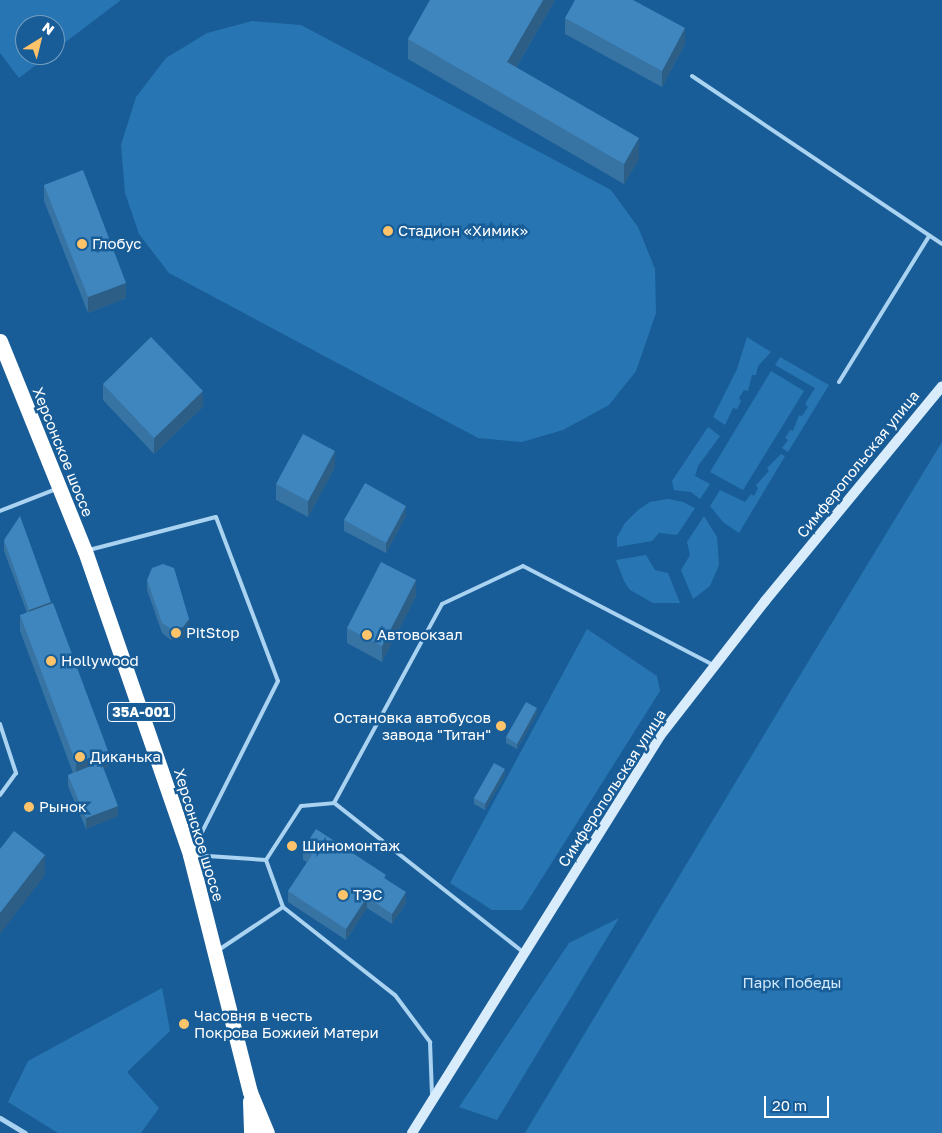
<!DOCTYPE html>
<meta charset="utf-8">
<style>
body{margin:0}
#map{position:relative;width:942px;height:1133px;overflow:hidden;background:#185d97;font-family:"Golos Text",sans-serif}
div>[style]{position:absolute}
[style*='--x']{left:calc(var(--x)*1px);top:calc(var(--y)*1px);width:calc(var(--w)*1px);rotate:calc(var(--a)*1deg)}
.green>*{inset:0;background:#2776b3}
.lane>*{height:4px;margin:-2px;padding:0 2px;transform-origin:2px;border-radius:2px;background:#aad2f1}
.street>*{height:5px;margin:-2.5px;padding:0 2.5px;transform-origin:2.5px;border-radius:2.5px;background:#aad2f1}
.secondary>*{height:10px;margin:-5px;padding:0 5px;transform-origin:5px;border-radius:5px;background:#d8ecfc}
.highway>*{height:15px;margin:-7.5px;padding:0 7.5px;transform-origin:7.5px;border-radius:7.5px;background:#fff}
.wall>*{inset:0;background:#3773a3}
.shaded-wall>*{inset:0;background:#2d5e85}
.building>*{inset:0;background:#4086be}
.dots>*{width:14px;height:14px;translate:-50% -50%;box-sizing:border-box;border:2px solid #185d97;border-radius:50%}
span{translate:-50% -50%;white-space:nowrap;text-align:center;line-height:1.15;-webkit-text-stroke:5px #185d97;paint-order:stroke}
.shield-label span{padding:1px 4px;background:#185d97;border:1px solid;border-radius:4px;-webkit-text-stroke-width:0}
.shield-label{font-size:14px;color:#fff;font-weight:700}
.poi-label{font-size:15px;color:#fff}
.left{translate:0 -50%;text-align:left}
.right{translate:-100% -50%;text-align:right}
.street-label{font-size:15px;color:#fff}
.park-label{font-size:15px;color:#d1e9fc}
.north{position:absolute;left:15px;top:15px;width:50px;height:50px;box-sizing:border-box;background:#185d97;border:1px solid #749ec1;border-radius:50%;rotate:36deg;font-size:14px;font-weight:700;line-height:20px;text-align:center;color:#fff}
.north::after{content:'';display:block;margin:auto;width:18px;height:22px;background:#ffc46a;clip-path:polygon(50% 0,100% 100%,50% 72%,0 100%)}
.scale{position:absolute;left:764px;top:1096px;width:65px;height:22px;box-sizing:border-box;border:2px solid #fff;border-top:0;padding-left:6px;font-size:15px;line-height:18px;white-space:nowrap;color:#fff;-webkit-text-stroke:4px #185d97;paint-order:stroke}
</style>
<div id="map">
<div class="green">
<div style="clip-path:polygon(0 0,121px 0,55px 50px,55px 25px,25px 25px,25px 55px,49px 55px,19px 78px,0 53px)"></div>
<div style="clip-path:polygon(252px 21px,301px 25px,611px 190px,638px 227px,655px 269px,656px 313px,636px 371px,609px 405px,563px 430px,522px 442px,478px 438px,169px 273px,139px 234px,125px 193px,121px 145px,136px 97px,166px 58px,207px 33px)"></div>
<div style="clip-path:polygon(747px 337px,771px 352px,758px 366px,756px 375px,752px 375px,748px 391px,744px 390px,739px 398px,741px 401px,737px 409px,733px 408px,725px 425px,713px 417px,737px 369px)"></div>
<div style="clip-path:polygon(780px 357px,829px 385px,788px 452px,782px 448px,788px 440px,785px 438px,790px 430px,793px 431px,799px 415px,802px 416px,808px 407px,805px 404px,815px 388px,775px 365px)"></div>
<div style="clip-path:polygon(771px 371px,804px 391px,743px 490px,710px 472px)"></div>
<div style="clip-path:polygon(708px 427px,720px 436px,698px 466px,695px 476px,710px 484px,700px 499px,691px 492px,674px 490px,672px 481px)"></div>
<div style="clip-path:polygon(942px 442px,942px 1133px,525px 1133px,788px 695px)"></div>
<div style="clip-path:polygon(781px 454px,785px 456px,739px 533px,723px 522px,710px 506px,720px 490px,745px 502px,751px 494px,754px 496px,758px 488px,756px 485px,769px 471px,767px 468px)"></div>
<div style="clip-path:polygon(668px 499px,683px 502px,695px 508px,677px 535px,659px 533px,652px 541px,617px 547px,617px 537px,625px 523px,638px 510px,650px 502px)"></div>
<div style="clip-path:polygon(704px 516px,717px 537px,719px 565px,710px 586px,693px 599px,681px 570px,690px 555px,687px 542px)"></div>
<div style="clip-path:polygon(646px 555px,655px 570px,668px 573px,680px 603px,653px 603px,630px 590px,624px 581px,616px 560px)"></div>
<div style="clip-path:polygon(587px 629px,657px 676px,660px 691px,522px 910px,492px 910px,450px 883px)"></div>
<div style="clip-path:polygon(619px 918px,497px 1120px,459px 1107px,569px 943px)"></div>
<div style="clip-path:polygon(162px 988px,170px 1031px,127px 1072px,159px 1108px,141px 1133px,58px 1133px,8px 1102px,28px 1061px)"></div>
</div>
<div class="lane">
<div style="--x:692;--y:76;--w:301;--a:33.9"></div>
<div style="--x:839;--y:382;--w:172;--a:-58.3"></div>
<div style="--x:0;--y:511;--w:60;--a:-21.4"></div>
<div style="--x:89;--y:550;--w:131;--a:-14.6"></div>
<div style="--x:216;--y:517;--w:175;--a:69.3"></div>
<div style="--x:278;--y:681;--w:189;--a:116.7"></div>
<div style="--x:0;--y:724;--w:52;--a:71.9"></div>
<div style="--x:16;--y:773;--w:27;--a:126"></div>
<div style="--x:193;--y:855;--w:73;--a:3.9"></div>
<div style="--x:283;--y:907;--w:142;--a:38.2"></div>
<div style="--x:395;--y:995;--w:59;--a:53.3"></div>
<div style="--x:430;--y:1042;--w:52;--a:87.8"></div>
<div style="--x:217;--y:951;--w:79;--a:-33.7"></div>
<div style="--x:283;--y:907;--w:50;--a:-109.9"></div>
<div style="--x:266;--y:860;--w:64;--a:-57.1"></div>
<div style="--x:301;--y:806;--w:33;--a:-5"></div>
<div style="--x:523;--y:952;--w:241;--a:-141.7"></div>
<div style="--x:334;--y:803;--w:226;--a:-61.5"></div>
<div style="--x:442;--y:604;--w:89;--a:-25.1"></div>
<div style="--x:523;--y:566;--w:214;--a:27.5"></div>
</div>
<div class="street">
<div style="--x:0;--y:1118;--w:29;--a:31"></div>
</div>
<div class="secondary">
<div style="--x:412;--y:1133;--w:468;--a:-58"></div>
<div style="--x:660;--y:736;--w:171;--a:-52.1"></div>
<div style="--x:765;--y:601;--w:278;--a:-50.5"></div>
</div>
<div class="highway">
<div style="--x:0;--y:341;--w:227;--a:68"></div>
<div style="--x:85;--y:551;--w:322;--a:70.9"></div>
<div style="--x:190;--y:855;--w:244;--a:75.8"></div>
<div style="--x:250;--y:1092;--w:44;--a:67.5"></div>
<div style="--x:250;--y:1101;--w:32;--a:88"></div>
</div>
<div class="wall">
<div style="clip-path:polygon(430px 0,555px 0,516px 68px,639px 159px,624px 184px,408px 59px,408px 39px)"></div>
<div style="clip-path:polygon(565px 18px,685px 44px,662px 87px,565px 34px)"></div>
<div style="clip-path:polygon(44px 185px,126px 298px,88px 313px,44px 201px)"></div>
<div style="clip-path:polygon(103px 384px,203px 407px,154px 454px,103px 400px)"></div>
<div style="clip-path:polygon(335px 467px,308px 517px,276px 500px,276px 484px)"></div>
<div style="clip-path:polygon(406px 516px,386px 553px,344px 531px,344px 520px)"></div>
<div style="clip-path:polygon(4px 540px,51px 604px,108px 767px,103px 768px,118px 816px,86px 829px,68px 786px,68px 775px,73px 773px,20px 631px,20px 615px,27px 613px,4px 551px)"></div>
<div style="clip-path:polygon(147px 580px,189px 630px,183px 638px,171px 640px,162px 633px,147px 590px)"></div>
<div style="clip-path:polygon(416px 596px,382px 662px,347px 643px,347px 628px)"></div>
<div style="clip-path:polygon(537px 714px,517px 749px,506px 743px,506px 737px)"></div>
<div style="clip-path:polygon(505px 775px,485px 810px,474px 804px,474px 798px)"></div>
<div style="clip-path:polygon(303px 849px,386px 879px,406px 903px,392px 924px,367px 908px,346px 940px,288px 902px,288px 891px,307px 862px,303px 860px)"></div>
</div>
<div class="shaded-wall">
<div style="clip-path:polygon(543px 0,555px 0,507px 83px,507px 62px)"></div>
<div style="clip-path:polygon(685px 28px,685px 44px,662px 87px,662px 71px)"></div>
<div style="clip-path:polygon(639px 138px,639px 159px,624px 184px,624px 164px)"></div>
<div style="clip-path:polygon(126px 283px,126px 298px,88px 313px,88px 297px)"></div>
<div style="clip-path:polygon(203px 391px,203px 407px,154px 454px,154px 438px)"></div>
<div style="clip-path:polygon(335px 451px,335px 467px,308px 517px,308px 501px)"></div>
<div style="clip-path:polygon(406px 506px,406px 516px,386px 553px,386px 543px)"></div>
<div style="clip-path:polygon(416px 580px,416px 596px,382px 662px,382px 646px)"></div>
<div style="clip-path:polygon(51px 602px,51px 612px,29px 620px,29px 610px)"></div>
<div style="clip-path:polygon(189px 619px,189px 630px,183px 638px,171px 640px,171px 629px)"></div>
<div style="clip-path:polygon(537px 708px,537px 714px,517px 749px,517px 744px)"></div>
<div style="clip-path:polygon(108px 751px,108px 767px,76px 779px,76px 763px)"></div>
<div style="clip-path:polygon(505px 769px,505px 775px,485px 810px,485px 804px)"></div>
<div style="clip-path:polygon(118px 806px,118px 816px,86px 829px,86px 818px)"></div>
<div style="clip-path:polygon(45px 855px,45px 875px,0 934px,0 913px)"></div>
<div style="clip-path:polygon(406px 892px,406px 903px,392px 924px,392px 914px)"></div>
<div style="clip-path:polygon(367px 897px,367px 908px,346px 940px,346px 929px)"></div>
</div>
<div class="building">
<div style="clip-path:polygon(430px 0,543px 0,507px 62px,639px 138px,624px 164px,408px 39px)"></div>
<div style="clip-path:polygon(575px 0,633px 0,685px 28px,662px 71px,565px 18px)"></div>
<div style="clip-path:polygon(83px 170px,126px 283px,88px 297px,44px 185px)"></div>
<div style="clip-path:polygon(151px 337px,203px 391px,154px 438px,103px 384px)"></div>
<div style="clip-path:polygon(303px 434px,335px 451px,308px 501px,276px 484px)"></div>
<div style="clip-path:polygon(365px 483px,406px 506px,386px 543px,344px 520px)"></div>
<div style="clip-path:polygon(20px 516px,51px 602px,29px 610px,4px 540px)"></div>
<div style="clip-path:polygon(381px 562px,416px 580px,382px 646px,347px 628px)"></div>
<div style="clip-path:polygon(163px 564px,174px 568px,189px 619px,183px 627px,171px 629px,162px 623px,147px 580px,152px 568px)"></div>
<div style="clip-path:polygon(53px 603px,108px 751px,76px 763px,20px 615px)"></div>
<div style="clip-path:polygon(526px 702px,537px 708px,517px 744px,506px 737px)"></div>
<div style="clip-path:polygon(101px 762px,118px 806px,86px 818px,68px 775px)"></div>
<div style="clip-path:polygon(494px 763px,505px 769px,485px 804px,474px 798px)"></div>
<div style="clip-path:polygon(316px 829px,386px 875px,384px 878px,406px 892px,392px 914px,367px 897px,346px 929px,288px 891px,312px 855px,303px 849px)"></div>
<div style="clip-path:polygon(14px 831px,45px 855px,0 913px,0 849px)"></div>
</div>
<div class="dots">
<div style="left:388px;top:231px;background:#ffc46a"></div>
<div style="left:82px;top:244px;background:#ffc46a"></div>
<div style="left:176px;top:633px;background:#ffc46a"></div>
<div style="left:367px;top:635px;background:#ffc46a"></div>
<div style="left:51px;top:661px;background:#ffc46a"></div>
<div style="left:501px;top:726px;background:#ffc46a"></div>
<div style="left:80px;top:757px;background:#ffc46a"></div>
<div style="left:29px;top:807px;background:#ffc46a"></div>
<div style="left:292px;top:846px;background:#ffc46a"></div>
<div style="left:343px;top:895px;background:#ffc46a"></div>
<div style="left:184px;top:1024px;background:#ffc46a"></div>
</div>
<div class="shield-label">
<span style="left:141px;top:712px">35А-001</span>
</div>
<div class="poi-label">
<span class="left" style="left:398px;top:231px">Стадион «Химик»</span>
<span class="left" style="left:92px;top:244px">Глобус</span>
<span class="left" style="left:186px;top:633px">PitStop</span>
<span class="left" style="left:377px;top:635px">Автовокзал</span>
<span class="left" style="left:61px;top:661px">Hollywood</span>
<span class="right" style="left:491px;top:726px">Остановка автобусов<br>завода "Титан"</span>
<span class="left" style="left:90px;top:757px">Диканька</span>
<span class="left" style="left:39px;top:807px">Рынок</span>
<span class="left" style="left:302px;top:846px">Шиномонтаж</span>
<span class="left" style="left:353px;top:895px">ТЭС</span>
<span class="left" style="left:194px;top:1024px">Часовня в честь<br>Покрова Божией Матери</span>
</div>
<div class="street-label">
<span style="left:63px;top:452px;rotate:68deg">Херсонское шоссе</span>
<span style="left:858px;top:464px;rotate:-51deg">Симферопольская улица</span>
<span style="left:612px;top:788px;rotate:-57deg">Симферопольская улица</span>
<span style="left:199px;top:835px;rotate:73deg">Херсонское шоссе</span>
</div>
<div class="park-label">
<span style="left:792px;top:983px">Парк Победы</span>
</div>
<div class="north">N</div>
<div class="scale">20 m</div>
</div>
